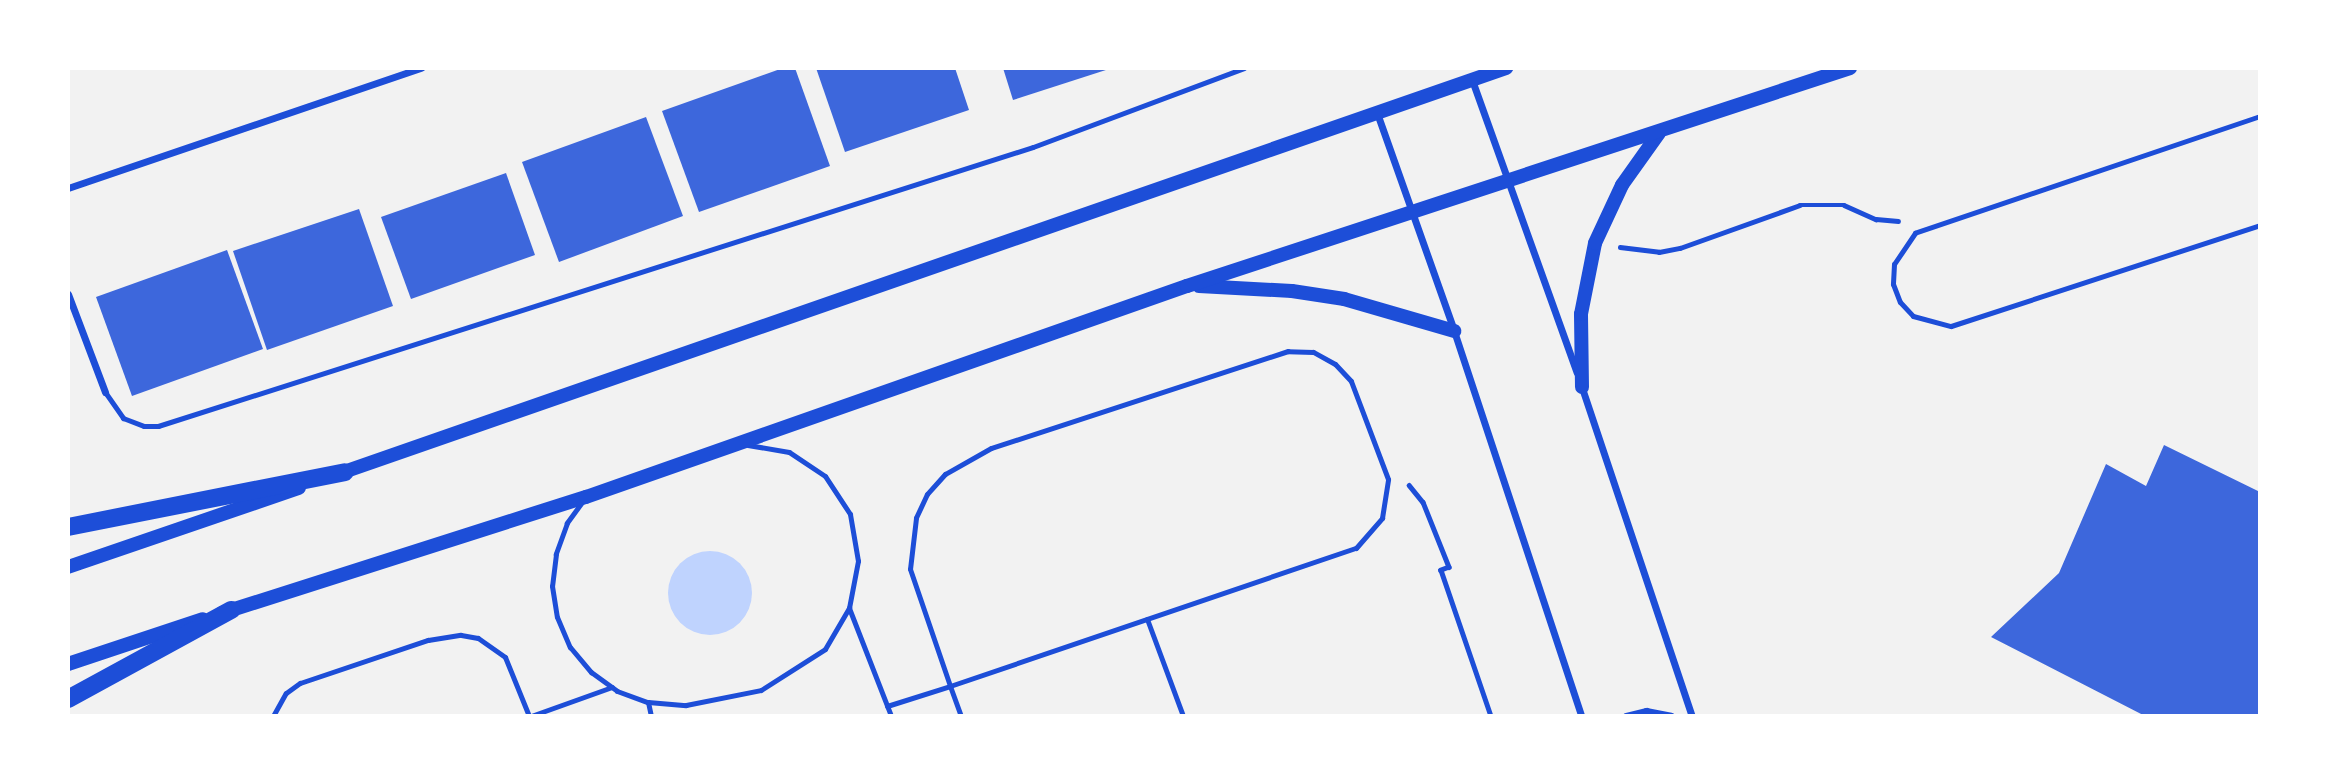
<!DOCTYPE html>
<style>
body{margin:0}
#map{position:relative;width:2328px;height:784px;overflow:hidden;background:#f2f2f2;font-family:Inter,sans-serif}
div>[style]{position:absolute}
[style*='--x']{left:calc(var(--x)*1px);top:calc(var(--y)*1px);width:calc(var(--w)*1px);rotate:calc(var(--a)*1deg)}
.water>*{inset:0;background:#bfd3fe}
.round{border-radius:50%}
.building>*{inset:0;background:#3d67dc}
.path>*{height:4.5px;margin:-2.25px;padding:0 2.25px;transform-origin:2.25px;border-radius:2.25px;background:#1d4ed8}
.service>*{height:5px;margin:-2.5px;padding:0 2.5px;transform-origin:2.5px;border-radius:2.5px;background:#1d4ed8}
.minor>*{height:7px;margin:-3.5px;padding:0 3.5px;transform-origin:3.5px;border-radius:3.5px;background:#1d4ed8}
.secondary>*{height:14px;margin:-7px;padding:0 7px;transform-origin:7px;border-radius:7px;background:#1d4ed8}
.primary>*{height:18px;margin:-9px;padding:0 9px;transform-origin:9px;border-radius:9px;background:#1d4ed8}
span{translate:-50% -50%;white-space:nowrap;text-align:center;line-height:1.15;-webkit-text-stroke:5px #fff;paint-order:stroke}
.frame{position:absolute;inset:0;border:70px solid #fff;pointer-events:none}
</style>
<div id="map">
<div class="water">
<div class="round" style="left:668px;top:551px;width:84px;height:84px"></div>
</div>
<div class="building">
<div style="clip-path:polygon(783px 68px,795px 68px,830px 166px,699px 212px,662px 111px)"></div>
<div style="clip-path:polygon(816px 68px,955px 68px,969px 110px,845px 152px)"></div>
<div style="clip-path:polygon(1003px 68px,1109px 68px,1109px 69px,1013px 100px)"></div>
<div style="clip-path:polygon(646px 117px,683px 216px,559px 262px,522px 162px)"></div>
<div style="clip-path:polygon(506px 173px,535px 255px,411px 299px,381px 217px)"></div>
<div style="clip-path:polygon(359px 209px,393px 306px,267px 350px,233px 251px)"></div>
<div style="clip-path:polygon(227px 250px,263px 349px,132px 396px,96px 297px)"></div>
<div style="clip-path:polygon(2164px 445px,2260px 492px,2260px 716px,2145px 716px,1991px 637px,2059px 573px,2106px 464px,2146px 486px)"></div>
</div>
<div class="path">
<div style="--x:1620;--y:247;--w:39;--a:7"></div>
<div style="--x:1659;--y:252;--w:21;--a:-11"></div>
<div style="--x:1680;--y:248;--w:127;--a:-19.7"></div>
<div style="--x:1800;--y:205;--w:44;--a:0"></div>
<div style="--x:1844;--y:205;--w:35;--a:24"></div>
<div style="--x:1876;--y:219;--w:22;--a:5"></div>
<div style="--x:1409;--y:485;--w:22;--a:51"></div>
<div style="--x:1423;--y:502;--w:70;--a:68.2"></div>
<div style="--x:1449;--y:567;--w:9;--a:159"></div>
<div style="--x:1441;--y:570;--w:154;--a:71.1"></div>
</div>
<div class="service">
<div style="--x:2260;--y:116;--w:364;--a:161.3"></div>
<div style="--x:1915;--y:233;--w:37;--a:124"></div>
<div style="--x:1894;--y:264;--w:20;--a:93"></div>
<div style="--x:1893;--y:284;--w:19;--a:69"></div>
<div style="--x:1900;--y:302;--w:19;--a:47"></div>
<div style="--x:1913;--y:316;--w:39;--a:15"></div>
<div style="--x:1951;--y:326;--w:325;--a:-18.1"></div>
<div style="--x:105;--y:392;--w:32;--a:55"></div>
<div style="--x:123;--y:418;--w:22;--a:21"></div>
<div style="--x:144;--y:426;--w:14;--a:0"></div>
<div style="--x:158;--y:426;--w:918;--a:-17.69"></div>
<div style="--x:1033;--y:147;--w:225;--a:-20.5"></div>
<div style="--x:582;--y:502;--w:26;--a:126"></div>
<div style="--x:567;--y:523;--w:33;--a:110"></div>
<div style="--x:556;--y:554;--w:32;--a:97"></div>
<div style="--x:552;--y:586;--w:31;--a:81"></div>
<div style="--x:557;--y:617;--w:33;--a:67"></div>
<div style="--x:570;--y:647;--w:33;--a:50"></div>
<div style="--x:591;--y:672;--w:32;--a:36"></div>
<div style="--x:617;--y:691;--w:33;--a:20"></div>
<div style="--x:648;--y:702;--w:38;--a:5"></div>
<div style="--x:686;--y:705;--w:76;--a:-11.3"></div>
<div style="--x:761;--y:690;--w:76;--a:-32.6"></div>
<div style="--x:825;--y:649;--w:48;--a:-59.7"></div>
<div style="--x:849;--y:608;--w:48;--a:-79.2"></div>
<div style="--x:858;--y:561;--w:48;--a:-99.7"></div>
<div style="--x:850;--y:514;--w:45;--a:-123.3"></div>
<div style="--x:825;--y:476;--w:43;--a:-146.3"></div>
<div style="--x:789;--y:452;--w:42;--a:-170.3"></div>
<div style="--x:849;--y:608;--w:116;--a:68.7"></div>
<div style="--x:1147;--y:619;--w:103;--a:69.6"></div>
<div style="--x:648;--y:702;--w:14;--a:78"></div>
<div style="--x:887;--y:706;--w:66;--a:-17.6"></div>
<div style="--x:950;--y:686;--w:429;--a:-18.8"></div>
<div style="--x:1356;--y:548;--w:40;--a:-49"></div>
<div style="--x:1382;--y:518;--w:39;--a:-81"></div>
<div style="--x:1388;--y:479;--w:105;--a:-110.7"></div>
<div style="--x:1351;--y:381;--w:23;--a:-133"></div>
<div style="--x:1335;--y:364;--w:25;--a:-151"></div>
<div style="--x:1313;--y:352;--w:25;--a:-178"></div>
<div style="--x:1288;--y:351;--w:312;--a:161.9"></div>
<div style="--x:991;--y:448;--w:53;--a:150.5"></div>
<div style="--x:945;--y:474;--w:27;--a:132"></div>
<div style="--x:927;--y:494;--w:26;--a:115"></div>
<div style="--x:916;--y:518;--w:51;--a:96.7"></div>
<div style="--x:910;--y:569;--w:124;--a:71.1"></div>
<div style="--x:950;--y:686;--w:32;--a:70"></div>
<div style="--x:273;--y:716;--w:26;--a:-61"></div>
<div style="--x:286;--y:693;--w:17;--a:-36"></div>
<div style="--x:300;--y:683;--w:135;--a:-18.6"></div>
<div style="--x:428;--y:640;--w:33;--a:-9"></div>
<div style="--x:461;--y:635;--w:17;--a:10"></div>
<div style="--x:478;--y:638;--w:33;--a:35"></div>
<div style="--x:505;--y:657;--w:64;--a:67.9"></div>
<div style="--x:531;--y:716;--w:86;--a:-19.7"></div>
</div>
<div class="minor">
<div style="--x:1472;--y:80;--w:311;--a:70.3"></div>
<div style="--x:1377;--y:113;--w:231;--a:70.5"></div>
<div style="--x:1454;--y:331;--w:405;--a:71.7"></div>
<div style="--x:68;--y:188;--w:373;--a:-18.8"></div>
<div style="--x:68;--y:294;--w:105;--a:69.3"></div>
<div style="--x:1581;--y:385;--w:349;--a:71.5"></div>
<div style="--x:1626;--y:716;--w:21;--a:-14"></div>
<div style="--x:1646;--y:711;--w:25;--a:11"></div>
</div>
<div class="secondary">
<div style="--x:1199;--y:286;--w:93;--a:3.1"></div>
<div style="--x:1292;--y:291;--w:53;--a:8.7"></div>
<div style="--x:1344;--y:299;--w:115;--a:16.2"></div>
<div style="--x:1582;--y:387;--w:73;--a:-90.8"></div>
<div style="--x:1581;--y:314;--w:72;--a:-78.8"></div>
<div style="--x:1595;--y:243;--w:64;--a:-65"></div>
<div style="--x:1622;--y:185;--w:64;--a:-54.6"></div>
<div style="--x:338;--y:474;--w:1237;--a:-19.17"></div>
<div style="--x:68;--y:567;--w:244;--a:-18.9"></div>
<div style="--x:222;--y:613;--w:382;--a:-17.7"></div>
<div style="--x:586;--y:497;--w:637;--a:-19.35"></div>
<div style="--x:1187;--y:286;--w:698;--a:-18.2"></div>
<div style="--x:68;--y:664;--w:142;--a:-18.4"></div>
</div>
<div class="primary">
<div style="--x:68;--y:527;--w:282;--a:-11.2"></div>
<div style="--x:68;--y:699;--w:186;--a:-28.6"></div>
</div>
<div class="frame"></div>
</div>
